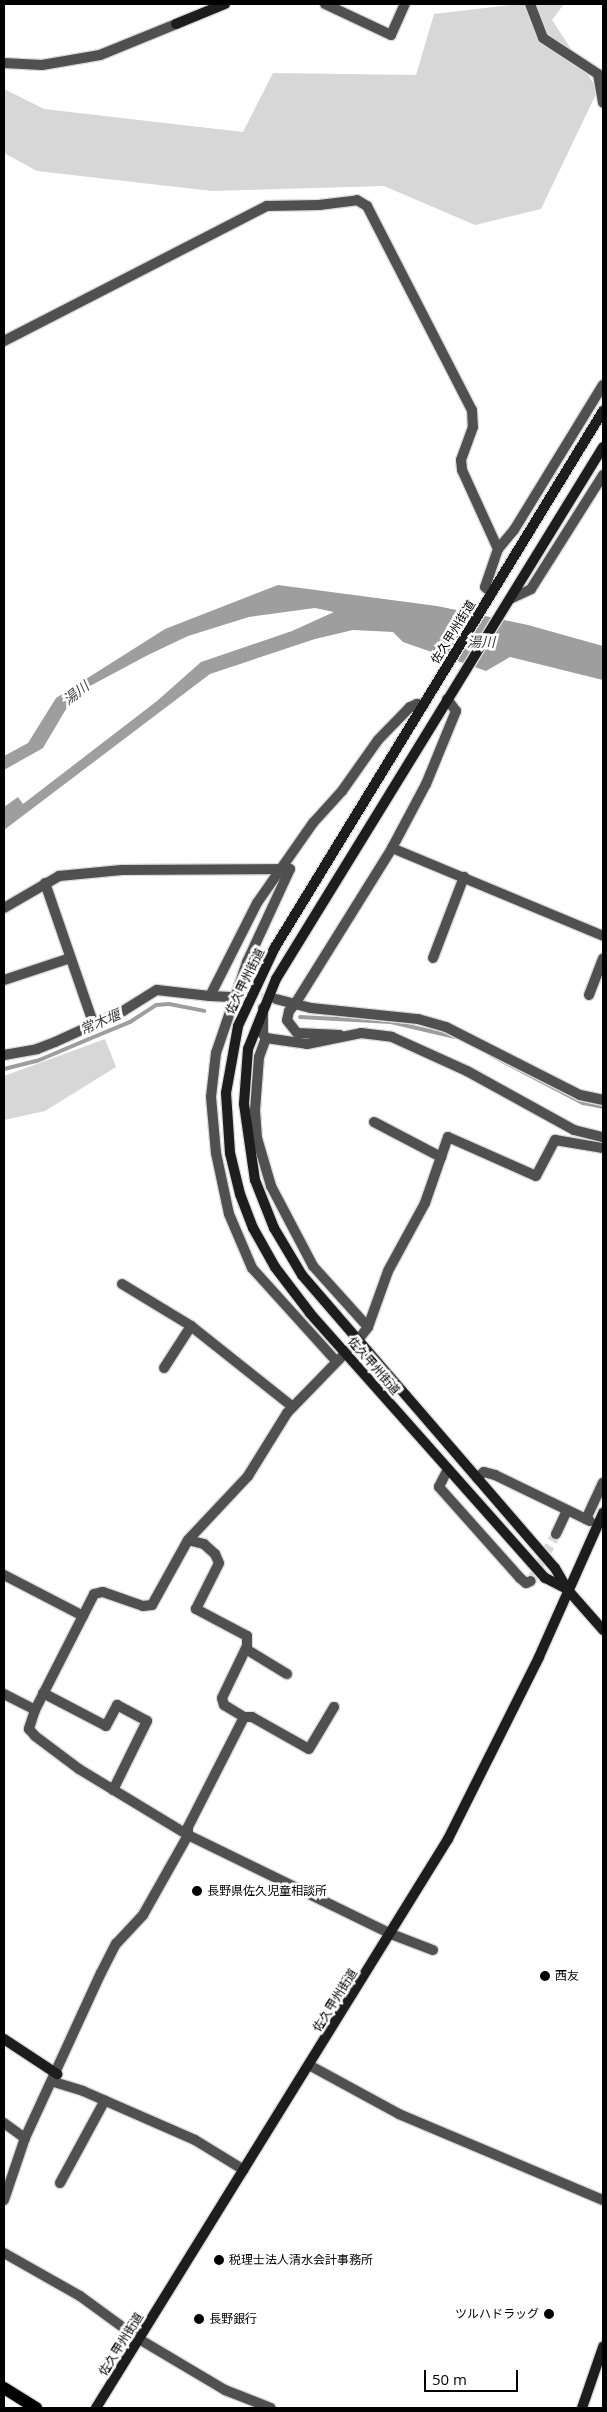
<!DOCTYPE html>
<meta charset="utf-8">
<style>
body{margin:0}
#map{position:relative;width:607px;height:2412px;overflow:hidden;background:#fff;font-family:"Open Sans","Noto Sans JP",sans-serif}
div>[style]{position:absolute}
[style*='--x']{left:calc(var(--x)*1px);top:calc(var(--y)*1px);width:calc(var(--w)*1px);rotate:calc(var(--a)*1deg)}
.green>*{inset:0;background:#d7d7d7}
.water>*{inset:0;background:#9e9e9e}
.stream>*{height:4px;margin:-2px;padding:0 2px;transform-origin:2px;border-radius:2px;background:#9e9e9e}
.street-tunnel>*{height:10px;margin-top:-5px;transform-origin:0;background:repeating-linear-gradient(90deg,#d9d9d9 0 10px,transparent 0 15px)}
.roads{filter:drop-shadow(1px 0 #dbdbdb) drop-shadow(-1px 0 #dbdbdb) drop-shadow(0 1px #dbdbdb) drop-shadow(0 -1px #dbdbdb)}
.street>*{height:10px;margin:-5px;padding:0 5px;transform-origin:5px;border-radius:5px;background:#505050}
.secondary>*{height:10px;margin:-5px;padding:0 5px;transform-origin:5px;border-radius:5px;background:#1d1d1d}
.primary>*{height:12px;margin:-6px;padding:0 6px;transform-origin:6px;border-radius:6px;background:#000}
.dots>*{width:14px;height:14px;translate:-50% -50%;box-sizing:border-box;border:2px solid #fff;border-radius:50%}
span{translate:-50% -50%;white-space:nowrap;text-align:center;line-height:1.15;-webkit-text-stroke:5px #fff;paint-order:stroke}
.street-label{font-size:12px;color:#000}
.poi-label{font-size:12px;color:#000}
.left{translate:0 -50%;text-align:left}
.right{translate:-100% -50%;text-align:right}
.water-label{font-size:14px;color:#3f3f3f;font-style:italic}
.frame{position:absolute;inset:0;border:5px solid #000;pointer-events:none}
.scale{position:absolute;left:424px;top:2370px;width:94px;height:22px;box-sizing:border-box;border:2px solid #000;border-top:0;padding-left:6px;font-size:15px;line-height:18px;white-space:nowrap;color:#000;-webkit-text-stroke:4px #fff;paint-order:stroke}
</style>
<div id="map">
<div class="green">
<div style="clip-path:polygon(518px 4px,564px 4px,552px 20px,598px 90px,541px 209px,475px 225px,384px 186px,212px 191px,37px 171px,4px 153px,4px 89px,44px 109px,243px 132px,273px 73px,416px 75px,434px 14px)"></div>
<div style="clip-path:polygon(105px 1039px,116px 1067px,45px 1111px,4px 1120px,4px 1076px)"></div>
</div>
<div class="water">
<div style="clip-path:polygon(278px 585px,437px 606px,528px 625px,603px 646px,603px 680px,510px 657px,486px 671px,403px 642px,393px 632px,353px 630px,315px 639px,210px 674px,4px 830px,4px 807px,18px 797px,23px 804px,157px 701px,201px 662px,292px 631px,334px 612px,315px 608px,249px 617px,188px 636px,148px 655px,75px 694px,43px 748px,4px 770px,4px 756px,28px 743px,56px 698px,165px 629px)"></div>
</div>
<div class="stream">
<div style="--x:300;--y:1017;--w:91;--a:3.1"></div>
<div style="--x:391;--y:1022;--w:66;--a:13.2"></div>
<div style="--x:491;--y:1055;--w:104;--a:27.6"></div>
<div style="--x:583;--y:1103;--w:20;--a:11"></div>
<div style="--x:4;--y:1069;--w:34;--a:-14"></div>
<div style="--x:37;--y:1061;--w:56;--a:-22.9"></div>
<div style="--x:89;--y:1039;--w:44;--a:-22.5"></div>
<div style="--x:130;--y:1022;--w:31;--a:-33"></div>
<div style="--x:156;--y:1005;--w:13;--a:-4"></div>
<div style="--x:169;--y:1004;--w:36;--a:11"></div>
</div>
<div class="street-tunnel">
<div style="--x:231;--y:997;--w:44;--a:2.6"></div>
<div style="--x:531;--y:1581;--w:53;--a:-62"></div>
</div>
<div class="roads">
<div class="street">
<div style="--x:325;--y:4;--w:73;--a:25.2"></div>
<div style="--x:391;--y:35;--w:34;--a:-66"></div>
<div style="--x:530;--y:4;--w:36;--a:69"></div>
<div style="--x:543;--y:38;--w:66;--a:33.2"></div>
<div style="--x:598;--y:74;--w:29;--a:80"></div>
<div style="--x:4;--y:63;--w:38;--a:3"></div>
<div style="--x:42;--y:65;--w:59;--a:-9.8"></div>
<div style="--x:100;--y:55;--w:82;--a:-22.2"></div>
<div style="--x:4;--y:341;--w:296;--a:-27.2"></div>
<div style="--x:267;--y:206;--w:52;--a:-1.1"></div>
<div style="--x:319;--y:205;--w:38;--a:-7"></div>
<div style="--x:357;--y:200;--w:12;--a:31"></div>
<div style="--x:367;--y:206;--w:229;--a:62.8"></div>
<div style="--x:472;--y:410;--w:17;--a:87"></div>
<div style="--x:473;--y:427;--w:35;--a:110"></div>
<div style="--x:461;--y:460;--w:10;--a:84"></div>
<div style="--x:462;--y:470;--w:87;--a:65.5"></div>
<div style="--x:498;--y:549;--w:40;--a:108.9"></div>
<div style="--x:485;--y:587;--w:9;--a:41"></div>
<div style="--x:498;--y:549;--w:25;--a:-50"></div>
<div style="--x:514;--y:530;--w:170;--a:-58.5"></div>
<div style="--x:510;--y:599;--w:23;--a:-25"></div>
<div style="--x:531;--y:589;--w:135;--a:-57.7"></div>
<div style="--x:447;--y:699;--w:15;--a:53"></div>
<div style="--x:456;--y:711;--w:79;--a:112.3"></div>
<div style="--x:426;--y:784;--w:72;--a:118"></div>
<div style="--x:392;--y:848;--w:229;--a:22.6"></div>
<div style="--x:45;--y:883;--w:150;--a:71"></div>
<div style="--x:4;--y:908;--w:64;--a:-30.2"></div>
<div style="--x:59;--y:876;--w:63;--a:-5.4"></div>
<div style="--x:122;--y:870;--w:168;--a:-0.3"></div>
<div style="--x:290;--y:869;--w:102;--a:114.8"></div>
<div style="--x:247;--y:962;--w:96;--a:108.8"></div>
<div style="--x:216;--y:1053;--w:44;--a:96.5"></div>
<div style="--x:211;--y:1097;--w:56;--a:84.9"></div>
<div style="--x:216;--y:1153;--w:62;--a:78"></div>
<div style="--x:229;--y:1214;--w:59;--a:66.9"></div>
<div style="--x:252;--y:1268;--w:125;--a:47.9"></div>
<div style="--x:433;--y:958;--w:87;--a:-69.1"></div>
<div style="--x:4;--y:980;--w:70;--a:-18.4"></div>
<div style="--x:589;--y:995;--w:39;--a:-69"></div>
<div style="--x:210;--y:996;--w:21;--a:3"></div>
<div style="--x:276;--y:999;--w:20;--a:15"></div>
<div style="--x:295;--y:1004;--w:184;--a:-58.1"></div>
<div style="--x:263;--y:1008;--w:26;--a:90"></div>
<div style="--x:263;--y:1034;--w:5;--a:53"></div>
<div style="--x:266;--y:1038;--w:41;--a:8.3"></div>
<div style="--x:307;--y:1044;--w:55;--a:-11.5"></div>
<div style="--x:361;--y:1033;--w:31;--a:7"></div>
<div style="--x:392;--y:1037;--w:82;--a:24.4"></div>
<div style="--x:467;--y:1071;--w:122;--a:28.9"></div>
<div style="--x:574;--y:1130;--w:30;--a:14"></div>
<div style="--x:340;--y:1035;--w:43;--a:-177.3"></div>
<div style="--x:297;--y:1033;--w:16;--a:-128"></div>
<div style="--x:287;--y:1020;--w:9;--a:-77"></div>
<div style="--x:289;--y:1011;--w:9;--a:-49"></div>
<div style="--x:295;--y:1004;--w:16;--a:14"></div>
<div style="--x:311;--y:1008;--w:108;--a:5.9"></div>
<div style="--x:418;--y:1019;--w:29;--a:16"></div>
<div style="--x:446;--y:1027;--w:150;--a:26.9"></div>
<div style="--x:580;--y:1095;--w:24;--a:12"></div>
<div style="--x:266;--y:1038;--w:20;--a:110"></div>
<div style="--x:259;--y:1057;--w:53;--a:94.3"></div>
<div style="--x:255;--y:1110;--w:28;--a:86"></div>
<div style="--x:257;--y:1138;--w:50;--a:73.7"></div>
<div style="--x:271;--y:1186;--w:90;--a:62.3"></div>
<div style="--x:313;--y:1266;--w:82;--a:48"></div>
<div style="--x:4;--y:1055;--w:34;--a:-10"></div>
<div style="--x:37;--y:1049;--w:19;--a:-21"></div>
<div style="--x:55;--y:1042;--w:75;--a:-24.5"></div>
<div style="--x:123;--y:1011;--w:40;--a:-32"></div>
<div style="--x:157;--y:990;--w:53;--a:6.5"></div>
<div style="--x:210;--y:996;--w:104;--a:-63.2"></div>
<div style="--x:257;--y:903;--w:98;--a:-55"></div>
<div style="--x:313;--y:823;--w:43;--a:-47.8"></div>
<div style="--x:342;--y:791;--w:62;--a:-54.8"></div>
<div style="--x:378;--y:740;--w:46;--a:-45.9"></div>
<div style="--x:410;--y:707;--w:8;--a:-23"></div>
<div style="--x:417;--y:704;--w:6;--a:18"></div>
<div style="--x:374;--y:1122;--w:76;--a:27.6"></div>
<div style="--x:122;--y:1284;--w:81;--a:31.3"></div>
<div style="--x:191;--y:1326;--w:130;--a:38.5"></div>
<div style="--x:164;--y:1368;--w:50;--a:-57.3"></div>
<div style="--x:448;--y:1469;--w:20;--a:117"></div>
<div style="--x:439;--y:1487;--w:122;--a:48.3"></div>
<div style="--x:520;--y:1578;--w:8;--a:40"></div>
<div style="--x:526;--y:1583;--w:5;--a:-22"></div>
<div style="--x:477;--y:1478;--w:9;--a:-41"></div>
<div style="--x:484;--y:1472;--w:11;--a:15"></div>
<div style="--x:495;--y:1475;--w:101;--a:25.8"></div>
<div style="--x:590;--y:1521;--w:4;--a:-153"></div>
<div style="--x:586;--y:1519;--w:40;--a:-65"></div>
<div style="--x:556;--y:1534;--w:26;--a:-65"></div>
<div style="--x:4;--y:1575;--w:89;--a:27.4"></div>
<div style="--x:246;--y:1649;--w:48;--a:31.4"></div>
<div style="--x:43;--y:1693;--w:71;--a:27.6"></div>
<div style="--x:106;--y:1726;--w:24;--a:-62"></div>
<div style="--x:117;--y:1705;--w:34;--a:28"></div>
<div style="--x:147;--y:1721;--w:77;--a:116.2"></div>
<div style="--x:4;--y:1694;--w:35;--a:27"></div>
<div style="--x:35;--y:1710;--w:20;--a:108"></div>
<div style="--x:29;--y:1729;--w:9;--a:49"></div>
<div style="--x:35;--y:1736;--w:55;--a:36.9"></div>
<div style="--x:79;--y:1769;--w:127;--a:31.2"></div>
<div style="--x:188;--y:1835;--w:226;--a:26"></div>
<div style="--x:391;--y:1934;--w:45;--a:20.9"></div>
<div style="--x:35;--y:1710;--w:130;--a:-63"></div>
<div style="--x:94;--y:1594;--w:9;--a:-13"></div>
<div style="--x:103;--y:1592;--w:42;--a:19.3"></div>
<div style="--x:143;--y:1606;--w:9;--a:-6"></div>
<div style="--x:152;--y:1605;--w:74;--a:-61"></div>
<div style="--x:188;--y:1540;--w:88;--a:-46.8"></div>
<div style="--x:248;--y:1476;--w:74;--a:-58.2"></div>
<div style="--x:287;--y:1413;--w:102;--a:-45.8"></div>
<div style="--x:358;--y:1340;--w:16;--a:-52"></div>
<div style="--x:368;--y:1327;--w:59;--a:-70.3"></div>
<div style="--x:388;--y:1271;--w:77;--a:-61.4"></div>
<div style="--x:425;--y:1203;--w:70;--a:-70.8"></div>
<div style="--x:448;--y:1137;--w:96;--a:23.9"></div>
<div style="--x:536;--y:1176;--w:41;--a:-62.2"></div>
<div style="--x:555;--y:1140;--w:49;--a:9.5"></div>
<div style="--x:244;--y:1717;--w:8;--a:0"></div>
<div style="--x:252;--y:1717;--w:65;--a:29.3"></div>
<div style="--x:309;--y:1749;--w:49;--a:-59.2"></div>
<div style="--x:309;--y:2065;--w:102;--a:28.6"></div>
<div style="--x:399;--y:2114;--w:221;--a:22.9"></div>
<div style="--x:54;--y:2082;--w:30;--a:17"></div>
<div style="--x:83;--y:2091;--w:122;--a:23.6"></div>
<div style="--x:195;--y:2140;--w:57;--a:31.5"></div>
<div style="--x:4;--y:2123;--w:26;--a:36"></div>
<div style="--x:60;--y:2183;--w:94;--a:-61.5"></div>
<div style="--x:4;--y:2200;--w:65;--a:-71.3"></div>
<div style="--x:25;--y:2138;--w:182;--a:-65.3"></div>
<div style="--x:101;--y:1973;--w:33;--a:-63"></div>
<div style="--x:116;--y:1944;--w:40;--a:-47"></div>
<div style="--x:143;--y:1915;--w:92;--a:-60.6"></div>
<div style="--x:188;--y:1835;--w:8;--a:-90"></div>
<div style="--x:188;--y:1827;--w:123;--a:-63"></div>
<div style="--x:244;--y:1717;--w:23;--a:-149"></div>
<div style="--x:224;--y:1705;--w:7;--a:-106"></div>
<div style="--x:222;--y:1698;--w:58;--a:-64.3"></div>
<div style="--x:247;--y:1646;--w:10;--a:-90"></div>
<div style="--x:247;--y:1636;--w:58;--a:-152.1"></div>
<div style="--x:196;--y:1609;--w:51;--a:-63.4"></div>
<div style="--x:219;--y:1563;--w:10;--a:-114"></div>
<div style="--x:215;--y:1554;--w:15;--a:-138"></div>
<div style="--x:204;--y:1544;--w:16;--a:-166"></div>
<div style="--x:4;--y:2253;--w:87;--a:29.5"></div>
<div style="--x:80;--y:2296;--w:73;--a:36.1"></div>
<div style="--x:139;--y:2339;--w:100;--a:30.7"></div>
<div style="--x:225;--y:2390;--w:49;--a:21.4"></div>
</div>
<div class="secondary">
<div style="--x:176;--y:24;--w:53;--a:-22.2"></div>
<div style="--x:603;--y:447;--w:624;--a:121.58"></div>
<div style="--x:276;--y:979;--w:75;--a:111.8"></div>
<div style="--x:248;--y:1049;--w:55;--a:94.2"></div>
<div style="--x:244;--y:1104;--w:77;--a:81.8"></div>
<div style="--x:255;--y:1180;--w:52;--a:68.4"></div>
<div style="--x:274;--y:1228;--w:55;--a:59.2"></div>
<div style="--x:302;--y:1275;--w:387;--a:49.2"></div>
<div style="--x:555;--y:1568;--w:24;--a:60"></div>
<div style="--x:567;--y:1589;--w:55;--a:48.7"></div>
<div style="--x:567;--y:1589;--w:25;--a:-153"></div>
<div style="--x:545;--y:1578;--w:354;--a:-131.6"></div>
<div style="--x:310;--y:1313;--w:58;--a:-127.3"></div>
<div style="--x:275;--y:1267;--w:45;--a:-119.4"></div>
<div style="--x:253;--y:1228;--w:36;--a:-111"></div>
<div style="--x:240;--y:1194;--w:42;--a:-103.7"></div>
<div style="--x:230;--y:1153;--w:60;--a:-93.8"></div>
<div style="--x:226;--y:1093;--w:68;--a:-79.8"></div>
<div style="--x:238;--y:1026;--w:85;--a:-64.9"></div>
<div style="--x:274;--y:949;--w:631;--a:-58.55"></div>
<div style="--x:4;--y:2039;--w:64;--a:33.4"></div>
<div style="--x:96;--y:2408;--w:669;--a:-58.26"></div>
<div style="--x:448;--y:1839;--w:203;--a:-63.4"></div>
<div style="--x:539;--y:1657;--w:158;--a:-66"></div>
<div style="--x:582;--y:2408;--w:65;--a:-71"></div>
</div>
<div class="primary">
<div style="--x:4;--y:2388;--w:38;--a:32"></div>
</div>
</div>
<div class="dots">
<div style="left:197px;top:1891px;background:#000"></div>
<div style="left:545px;top:1976px;background:#000"></div>
<div style="left:219px;top:2260px;background:#000"></div>
<div style="left:549px;top:2314px;background:#000"></div>
<div style="left:199px;top:2319px;background:#000"></div>
</div>
<div class="street-label">
<span style="left:453px;top:632px;rotate:-58deg">佐久甲州街道</span>
<span style="left:245px;top:981px;rotate:-64deg">佐久甲州街道</span>
<span style="left:374px;top:1366px;rotate:49deg">佐久甲州街道</span>
<span style="left:335px;top:2000px;rotate:-58deg">佐久甲州街道</span>
<span style="left:121px;top:2344px;rotate:-58deg">佐久甲州街道</span>
</div>
<div class="poi-label">
<span class="left" style="left:207px;top:1891px">長野県佐久児童相談所</span>
<span class="left" style="left:555px;top:1976px">西友</span>
<span class="left" style="left:229px;top:2260px">税理士法人清水会計事務所</span>
<span class="right" style="left:539px;top:2314px">ツルハドラッグ</span>
<span class="left" style="left:209px;top:2319px">長野銀行</span>
</div>
<div class="water-label">
<span style="left:481px;top:642px">湯川</span>
<span style="left:76px;top:693px;rotate:-38deg">湯川</span>
<span style="left:100px;top:1022px;rotate:-23deg">常木堰</span>
</div>
<div class="frame"></div>
<div class="scale">50 m</div>
</div>
